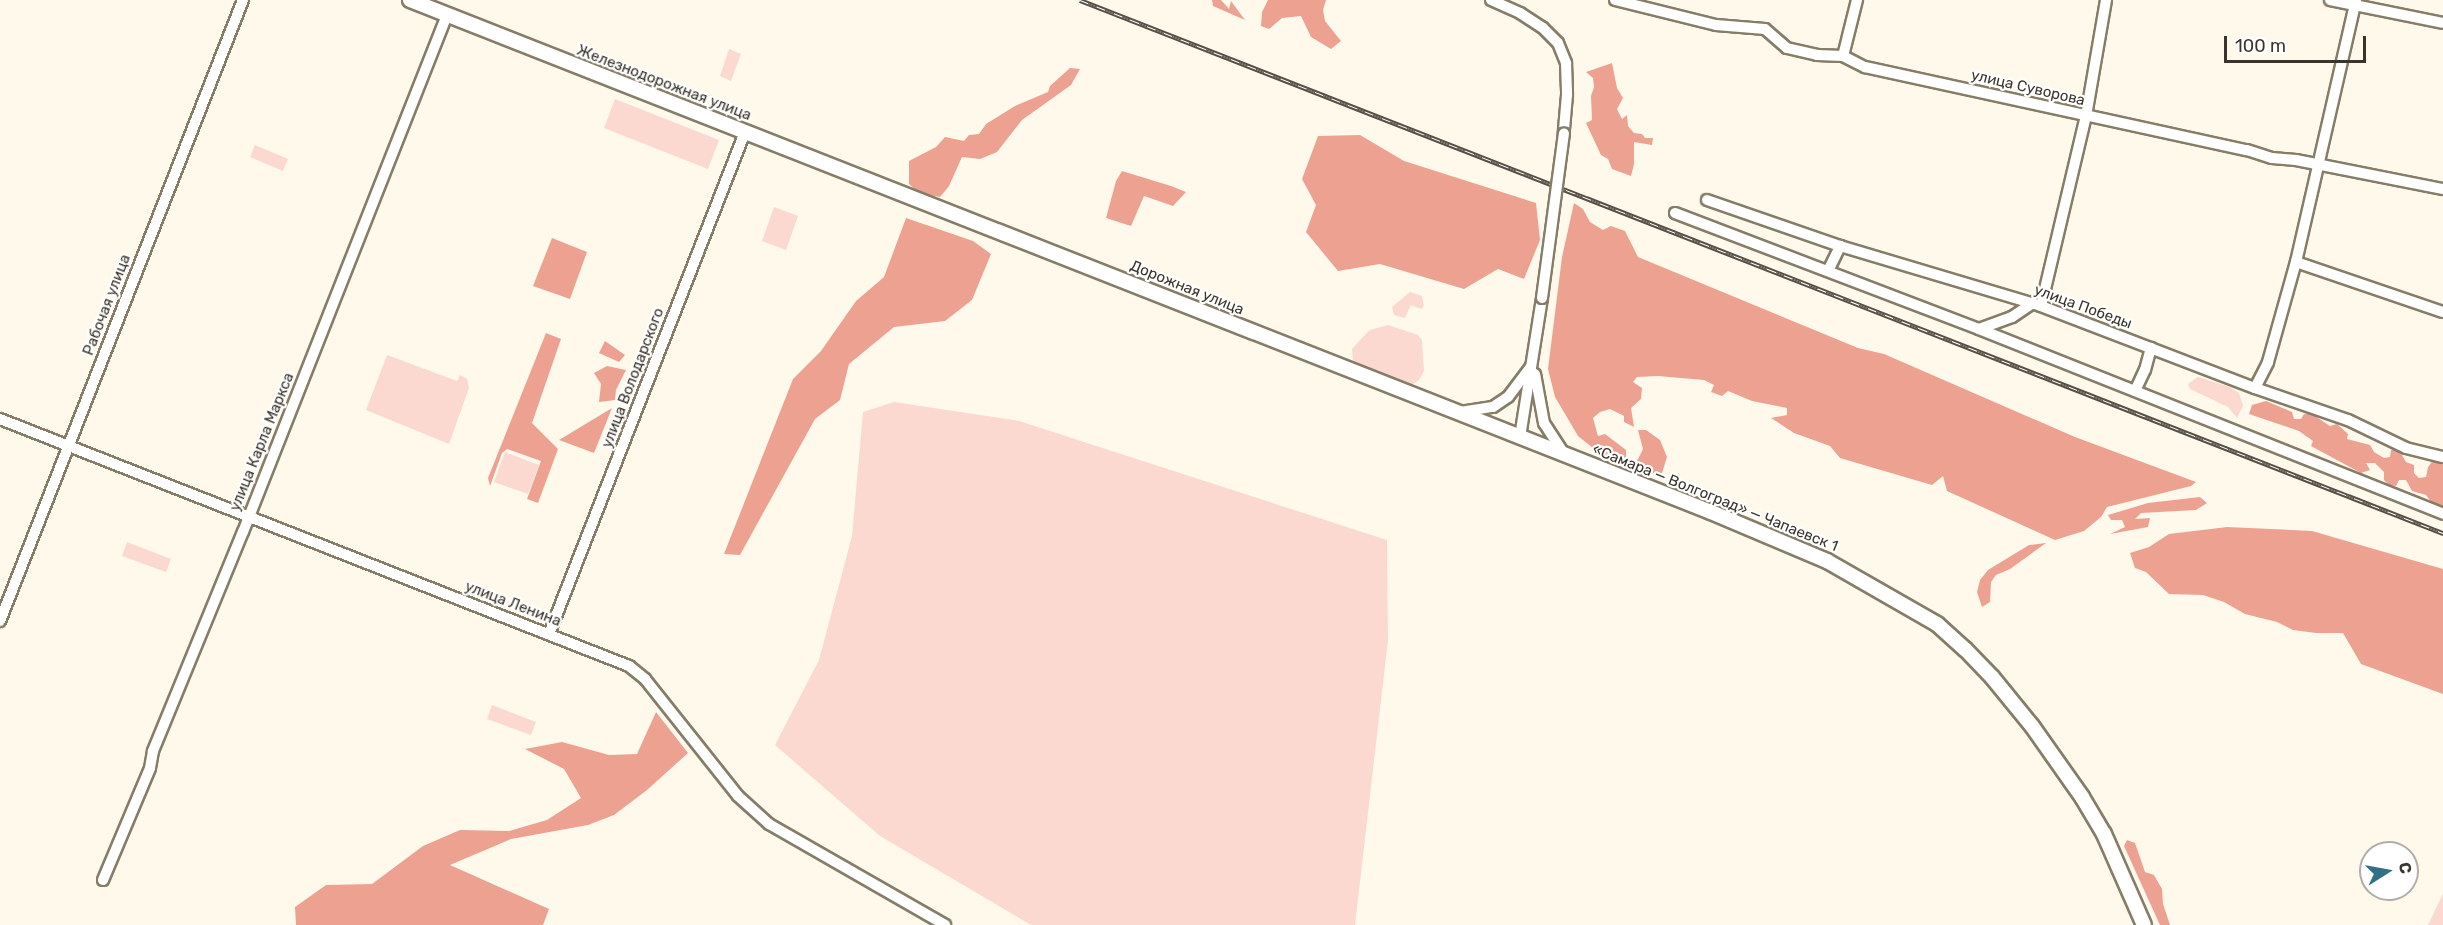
<!DOCTYPE html>
<meta charset="utf-8">
<style>
body{margin:0}
#map{position:relative;width:2443px;height:925px;overflow:hidden;background:#fff9ec;font-family:Rubik,sans-serif}
div>[style]{position:absolute}
[style*='--x']{left:calc(var(--x)*1px);top:calc(var(--y)*1px);width:calc(var(--w)*1px);rotate:calc(var(--a)*1deg)}
.green>*{inset:0;background:#fbd8d0}
.forest>*{inset:0;background:#eda190}
.roads{filter:drop-shadow(2px 0 #857d68) drop-shadow(-2px 0 #857d68) drop-shadow(0 2px #857d68) drop-shadow(0 -2px #857d68)}
.minor>*{height:10px;margin:-5px;padding:0 5px;transform-origin:5px;border-radius:5px;background:#fff}
.major>*{height:14px;margin:-7px;padding:0 7px;transform-origin:7px;border-radius:7px;background:#fff}
.rail>*{height:5px;margin-top:-2.5px;transform-origin:0;background:repeating-linear-gradient(90deg,#fff 0 9px,#555047 0 18px);box-sizing:border-box;border-block:2px solid #555047}
.bridges{filter:drop-shadow(2px 0 #857d68) drop-shadow(-2px 0 #857d68) drop-shadow(0 2px #857d68) drop-shadow(0 -2px #857d68)}
.minor-bridge>*{height:10px;margin:-5px;padding:0 5px;transform-origin:5px;border-radius:5px;background:#fff}
span{translate:-50% -50%;white-space:nowrap;text-align:center;line-height:1.15;-webkit-text-stroke:4.5px #fff;paint-order:stroke}
.street-label{font-size:15px;color:#39352c}
.north{position:absolute;left:2359px;top:841px;width:60px;height:60px;box-sizing:border-box;background:#fff;border:2px solid #b0aeab;border-radius:50%;rotate:79deg;font-size:16px;font-weight:700;line-height:24px;text-align:center;color:#39352c}
.north::after{content:'';display:block;margin:auto;width:21px;height:27px;background:#327086;clip-path:polygon(50% 0,100% 100%,50% 72%,0 100%)}
.scale{position:absolute;left:2224px;top:36px;width:142px;height:27px;box-sizing:border-box;border:3px solid #39352c;border-top:0;padding-left:8px;font-size:18px;line-height:21px;white-space:nowrap;color:#39352c;-webkit-text-stroke:4px #fff;paint-order:stroke}
</style>
<div id="map">
<div class="green">
<div style="clip-path:polygon(729px 49px,741px 54px,731px 81px,720px 76px)"></div>
<div style="clip-path:polygon(615px 99px,719px 140px,708px 169px,604px 128px)"></div>
<div style="clip-path:polygon(255px 145px,288px 159px,283px 171px,250px 157px)"></div>
<div style="clip-path:polygon(774px 207px,798px 216px,786px 250px,762px 241px)"></div>
<div style="clip-path:polygon(1410px 292px,1422px 296px,1424px 306px,1421px 309px,1411px 305px,1405px 318px,1394px 315px,1392px 307px)"></div>
<div style="clip-path:polygon(1388px 325px,1418px 335px,1422px 340px,1424px 371px,1419px 380px,1412px 385px,1353px 362px,1352px 349px,1360px 340px,1370px 330px)"></div>
<div style="clip-path:polygon(387px 355px,457px 381px,460px 375px,467px 379px,469px 388px,449px 444px,366px 410px)"></div>
<div style="clip-path:polygon(2198px 377px,2230px 387px,2239px 393px,2243px 406px,2237px 418px,2228px 407px,2190px 389px,2188px 384px)"></div>
<div style="clip-path:polygon(894px 402px,1019px 421px,1387px 540px,1388px 640px,1355px 925px,1031px 925px,880px 836px,775px 745px,819px 660px,852px 536px,863px 412px)"></div>
<div style="clip-path:polygon(505px 452px,539px 465px,528px 494px,494px 482px)"></div>
<div style="clip-path:polygon(127px 542px,171px 559px,166px 572px,122px 556px)"></div>
<div style="clip-path:polygon(492px 705px,536px 722px,531px 735px,487px 719px)"></div>
<div style="clip-path:polygon(2443px 893px,2443px 925px,2428px 925px,2442px 896px)"></div>
</div>
<div class="forest">
<div style="clip-path:polygon(1212px 0,1221px 0,1229px 9px,1231px 1px,1245px 20px,1213px 6px)"></div>
<div style="clip-path:polygon(1268px 0,1326px 0,1323px 10px,1325px 21px,1341px 41px,1331px 49px,1311px 37px,1301px 16px,1282px 18px,1269px 29px,1261px 26px,1262px 12px)"></div>
<div style="clip-path:polygon(1612px 63px,1617px 88px,1623px 98px,1617px 109px,1622px 119px,1627px 115px,1628px 126px,1634px 133px,1642px 134px,1645px 138px,1653px 138px,1652px 145px,1634px 142px,1634px 164px,1631px 176px,1612px 169px,1608px 159px,1601px 155px,1586px 123px,1592px 120px,1591px 96px,1594px 87px,1593px 78px,1586px 72px)"></div>
<div style="clip-path:polygon(1070px 68px,1080px 69px,1071px 85px,1022px 120px,997px 152px,980px 159px,962px 157px,949px 186px,940px 197px,919px 193px,909px 184px,909px 161px,936px 147px,945px 137px,964px 141px,969px 135px,979px 134px,986px 124px,1015px 106px,1048px 92px,1050px 86px)"></div>
<div style="clip-path:polygon(1360px 135px,1404px 161px,1536px 203px,1540px 240px,1524px 279px,1498px 269px,1464px 289px,1380px 264px,1338px 271px,1306px 232px,1316px 205px,1302px 179px,1318px 136px)"></div>
<div style="clip-path:polygon(1122px 171px,1171px 186px,1186px 192px,1173px 206px,1144px 196px,1131px 226px,1106px 218px,1116px 181px)"></div>
<div style="clip-path:polygon(1574px 203px,1583px 209px,1590px 222px,1603px 230px,1611px 226px,1625px 231px,1638px 257px,1858px 348px,1884px 354px,2075px 437px,2196px 482px,2191px 486px,2107px 507px,2101px 517px,2084px 531px,2055px 540px,1947px 491px,1943px 476px,1932px 485px,1840px 458px,1830px 446px,1794px 433px,1771px 418px,1787px 415px,1787px 408px,1752px 401px,1728px 391px,1722px 396px,1711px 392px,1714px 385px,1704px 380px,1658px 376px,1637px 377px,1633px 382px,1642px 388px,1641px 399px,1631px 408px,1634px 427px,1624px 422px,1624px 416px,1610px 409px,1600px 412px,1593px 418px,1598px 436px,1605px 434px,1626px 450px,1626px 461px,1618px 461px,1617px 454px,1611px 453px,1603px 456px,1578px 436px,1555px 397px,1548px 369px,1562px 257px)"></div>
<div style="clip-path:polygon(906px 218px,973px 241px,991px 254px,972px 300px,945px 321px,894px 327px,849px 364px,840px 400px,815px 419px,740px 555px,724px 554px,793px 379px,821px 351px,856px 301px,884px 277px)"></div>
<div style="clip-path:polygon(552px 238px,587px 252px,570px 299px,533px 286px)"></div>
<div style="clip-path:polygon(546px 333px,561px 339px,532px 423px,558px 449px,538px 503px,527px 499px,541px 461px,507px 449px,502px 453px,490px 486px,488px 478px)"></div>
<div style="clip-path:polygon(605px 341px,625px 355px,619px 362px,599px 353px)"></div>
<div style="clip-path:polygon(607px 366px,626px 370px,616px 390px,615px 400px,599px 402px,601px 384px,594px 373px)"></div>
<div style="clip-path:polygon(2266px 401px,2292px 412px,2294px 419px,2301px 419px,2304px 414px,2312px 414px,2330px 426px,2337px 424px,2348px 434px,2347px 439px,2370px 445px,2374px 452px,2384px 458px,2390px 457px,2391px 450px,2397px 447px,2406px 462px,2414px 465px,2414px 473px,2419px 478px,2426px 477px,2428px 467px,2434px 459px,2443px 465px,2443px 506px,2431px 502px,2426px 495px,2412px 491px,2406px 480px,2399px 480px,2396px 486px,2389px 485px,2384px 480px,2384px 472px,2375px 463px,2366px 463px,2370px 470px,2361px 473px,2311px 446px,2313px 441px,2299px 431px,2249px 414px,2252px 405px)"></div>
<div style="clip-path:polygon(612px 408px,594px 453px,559px 440px)"></div>
<div style="clip-path:polygon(1638px 430px,1646px 430px,1660px 440px,1667px 457px,1662px 473px,1642px 473px,1636px 463px,1643px 449px)"></div>
<div style="clip-path:polygon(2200px 497px,2207px 503px,2196px 510px,2141px 513px,2135px 519px,2150px 518px,2148px 527px,2110px 534px,2125px 527px,2122px 520px,2111px 520px,2108px 515px,2148px 503px)"></div>
<div style="clip-path:polygon(2227px 527px,2312px 531px,2443px 569px,2443px 694px,2361px 664px,2343px 633px,2316px 633px,2293px 630px,2277px 622px,2245px 614px,2224px 602px,2203px 595px,2169px 594px,2146px 572px,2135px 568px,2130px 553px,2149px 547px,2169px 534px)"></div>
<div style="clip-path:polygon(2046px 543px,2010px 569px,1996px 575px,1991px 582px,1990px 602px,1982px 607px,1977px 592px,1980px 580px,1988px 570px,2029px 545px)"></div>
<div style="clip-path:polygon(656px 712px,688px 753px,647px 790px,614px 815px,588px 825px,511px 839px,450px 865px,549px 909px,543px 925px,296px 925px,295px 907px,326px 885px,372px 884px,423px 846px,460px 830px,509px 831px,547px 820px,581px 798px,564px 769px,525px 749px,562px 742px,609px 755px,637px 754px)"></div>
<div style="clip-path:polygon(2127px 840px,2135px 843px,2145px 872px,2154px 875px,2162px 889px,2163px 904px,2170px 925px,2160px 925px,2124px 846px)"></div>
</div>
<div class="roads">
<div class="minor">
<div style="--x:1491;--y:0;--w:32;--a:24"></div>
<div style="--x:1520;--y:13;--w:27;--a:33"></div>
<div style="--x:1543;--y:28;--w:21;--a:45"></div>
<div style="--x:1558;--y:43;--w:22;--a:68"></div>
<div style="--x:1566;--y:63;--w:32;--a:88"></div>
<div style="--x:1567;--y:95;--w:38;--a:95"></div>
<div style="--x:1615;--y:0;--w:104;--a:13.9"></div>
<div style="--x:1716;--y:25;--w:49;--a:4.7"></div>
<div style="--x:1765;--y:29;--w:29;--a:41"></div>
<div style="--x:1787;--y:48;--w:31;--a:13"></div>
<div style="--x:1817;--y:55;--w:26;--a:2"></div>
<div style="--x:1843;--y:56;--w:25;--a:27"></div>
<div style="--x:1865;--y:67;--w:391;--a:12.3"></div>
<div style="--x:2247;--y:150;--w:26;--a:18"></div>
<div style="--x:2272;--y:158;--w:24;--a:5"></div>
<div style="--x:2296;--y:160;--w:150;--a:11.2"></div>
<div style="--x:2330;--y:0;--w:115;--a:11.5"></div>
<div style="--x:1843;--y:56;--w:58;--a:-76"></div>
<div style="--x:1707;--y:200;--w:141;--a:19.1"></div>
<div style="--x:1840;--y:246;--w:210;--a:16.6"></div>
<div style="--x:2041;--y:306;--w:229;--a:21"></div>
<div style="--x:2255;--y:388;--w:98;--a:19"></div>
<div style="--x:2348;--y:420;--w:64;--a:25.8"></div>
<div style="--x:2406;--y:448;--w:38;--a:14"></div>
<div style="--x:1675;--y:213;--w:325;--a:20.9"></div>
<div style="--x:1979;--y:329;--w:500;--a:21.7"></div>
<div style="--x:2296;--y:262;--w:155;--a:18.8"></div>
<div style="--x:1828;--y:271;--w:28;--a:-64"></div>
<div style="--x:2041;--y:306;--w:195;--a:-76.7"></div>
<div style="--x:2086;--y:116;--w:118;--a:-80.2"></div>
<div style="--x:1979;--y:329;--w:35;--a:-20"></div>
<div style="--x:2012;--y:317;--w:25;--a:-34"></div>
<div style="--x:1535;--y:374;--w:50;--a:79.6"></div>
<div style="--x:1544;--y:423;--w:37;--a:57"></div>
<div style="--x:2255;--y:388;--w:29;--a:-63"></div>
<div style="--x:2268;--y:362;--w:104;--a:-74.4"></div>
<div style="--x:2296;--y:262;--w:269;--a:-77.1"></div>
<div style="--x:2135;--y:391;--w:23;--a:-65"></div>
<div style="--x:2145;--y:370;--w:23;--a:-75"></div>
<div style="--x:1460;--y:412;--w:33;--a:-9"></div>
<div style="--x:1493;--y:407;--w:18;--a:-34"></div>
<div style="--x:1508;--y:397;--w:38;--a:-53"></div>
<div style="--x:0;--y:419;--w:676;--a:21.44"></div>
<div style="--x:629;--y:666;--w:21;--a:39"></div>
<div style="--x:645;--y:679;--w:149;--a:51.5"></div>
<div style="--x:738;--y:796;--w:42;--a:42.1"></div>
<div style="--x:769;--y:824;--w:203;--a:29.8"></div>
<div style="--x:1520;--y:437;--w:141;--a:-81"></div>
<div style="--x:0;--y:621;--w:667;--a:-68.63"></div>
<div style="--x:549;--y:634;--w:539;--a:-68.67"></div>
<div style="--x:103;--y:880;--w:121;--a:-67.2"></div>
<div style="--x:150;--y:768;--w:17;--a:-80"></div>
<div style="--x:153;--y:751;--w:237;--a:-67.7"></div>
<div style="--x:243;--y:532;--w:556;--a:-68.47"></div>
</div>
<div class="major">
<div style="--x:410;--y:0;--w:1398;--a:21.48"></div>
<div style="--x:1711;--y:512;--w:126;--a:22.9"></div>
<div style="--x:1827;--y:561;--w:127;--a:29.8"></div>
<div style="--x:1937;--y:624;--w:38;--a:42"></div>
<div style="--x:1965;--y:649;--w:39;--a:46"></div>
<div style="--x:1992;--y:677;--w:63;--a:50.8"></div>
<div style="--x:2032;--y:726;--w:87;--a:54.8"></div>
<div style="--x:2082;--y:797;--w:43;--a:59.3"></div>
<div style="--x:2104;--y:834;--w:99;--a:66.3"></div>
</div>
</div>
<div class="rail">
<div style="--x:1080;--y:0;--w:1464;--a:21.36"></div>
</div>
<div class="bridges">
<div class="minor-bridge">
<div style="--x:1542;--y:298;--w:166;--a:-82.4"></div>
</div>
</div>
<div class="street-label">
<span style="left:664px;top:83px;rotate:21deg">Железнодорожная улица</span>
<span style="left:2028px;top:88px;rotate:13deg">улица Суворова</span>
<span style="left:1187px;top:288px;rotate:22deg">Дорожная улица</span>
<span style="left:107px;top:305px;rotate:-69deg">Рабочая улица</span>
<span style="left:2083px;top:307px;rotate:20deg">улица Победы</span>
<span style="left:633px;top:378px;rotate:-69deg">улица Володарского</span>
<span style="left:262px;top:442px;rotate:-68deg">улица Карла Маркса</span>
<span style="left:1715px;top:498px;rotate:22deg">«Самара — Волгоград» — Чапаевск 1</span>
<span style="left:513px;top:604px;rotate:21deg">улица Ленина</span>
</div>
<div class="north">С</div>
<div class="scale">100 m</div>
</div>
